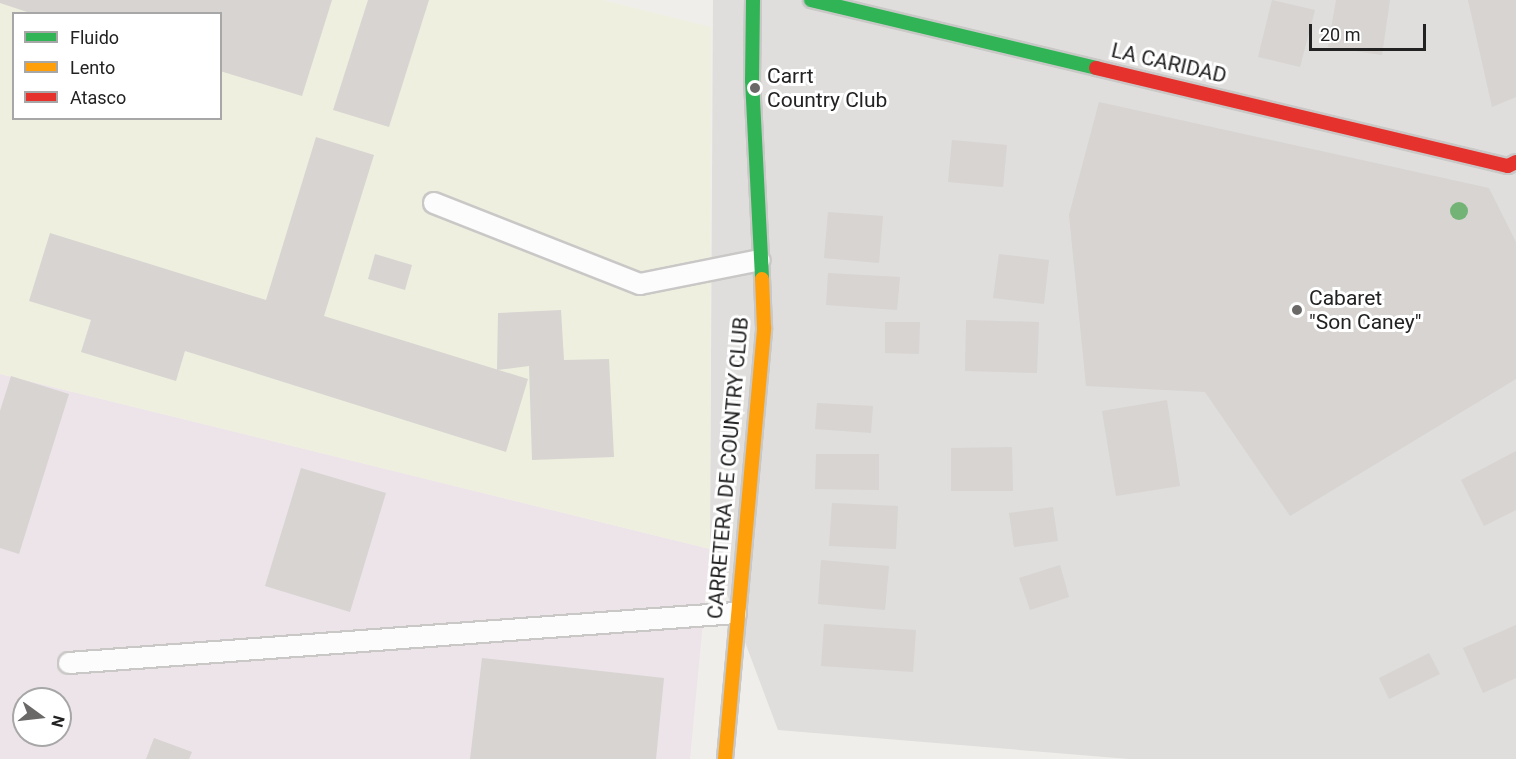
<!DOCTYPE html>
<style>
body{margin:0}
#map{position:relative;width:1516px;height:759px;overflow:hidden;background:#f0eeeb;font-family:Roboto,sans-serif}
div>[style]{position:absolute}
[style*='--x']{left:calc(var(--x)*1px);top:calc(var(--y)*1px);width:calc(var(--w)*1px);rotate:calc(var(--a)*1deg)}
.residential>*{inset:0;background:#dfdedc}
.industrial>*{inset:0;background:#ede4e9}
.farmland>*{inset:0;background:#efefdf}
.building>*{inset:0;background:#d7d4d2}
.roads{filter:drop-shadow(2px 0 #c9c8c7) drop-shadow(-2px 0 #c9c8c7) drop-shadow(0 2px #c9c8c7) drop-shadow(0 -2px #c9c8c7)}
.lane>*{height:20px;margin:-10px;padding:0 10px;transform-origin:10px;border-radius:10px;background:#fdfcfc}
.fast>*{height:14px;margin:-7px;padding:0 7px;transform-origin:7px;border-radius:7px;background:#30b455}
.slow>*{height:14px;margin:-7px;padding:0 7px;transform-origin:7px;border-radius:7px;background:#ff9f0a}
.jam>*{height:14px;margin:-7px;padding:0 7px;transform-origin:7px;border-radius:7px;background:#e5322d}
.trees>*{width:18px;height:18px;margin:-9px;border-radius:50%;background:#73b476}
.dots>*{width:16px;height:16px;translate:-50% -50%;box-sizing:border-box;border:3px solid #fff;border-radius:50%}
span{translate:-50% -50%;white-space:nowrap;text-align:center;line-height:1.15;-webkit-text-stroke:6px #fff;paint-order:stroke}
.street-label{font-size:21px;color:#222}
.poi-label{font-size:21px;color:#222}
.left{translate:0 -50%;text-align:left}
.legend{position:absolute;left:12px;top:12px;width:210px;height:108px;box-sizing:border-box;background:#fff;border:2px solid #a7a7a7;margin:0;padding:8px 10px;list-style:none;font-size:18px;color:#222}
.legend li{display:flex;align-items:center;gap:12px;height:30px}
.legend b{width:30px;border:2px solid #a7a7a7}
.north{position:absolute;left:12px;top:687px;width:60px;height:60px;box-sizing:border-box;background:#fff;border:2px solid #a7a7a7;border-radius:50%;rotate:105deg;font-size:16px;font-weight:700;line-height:24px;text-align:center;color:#222}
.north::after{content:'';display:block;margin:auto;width:21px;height:27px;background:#6a6968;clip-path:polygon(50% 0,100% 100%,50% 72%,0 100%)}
.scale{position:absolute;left:1309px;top:24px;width:117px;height:27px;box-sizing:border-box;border:3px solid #222;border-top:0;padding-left:8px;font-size:18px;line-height:21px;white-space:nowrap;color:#222;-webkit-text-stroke:4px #fff;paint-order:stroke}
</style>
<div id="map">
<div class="residential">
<div style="clip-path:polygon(713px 0,1516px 0,1516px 759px,1129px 759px,778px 730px,710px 549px)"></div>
</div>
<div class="industrial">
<div style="clip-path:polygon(evenodd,0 374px,710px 549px,690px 759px,0 759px,0 374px,24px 699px,60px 699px,60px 735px,24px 735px,24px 699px)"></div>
</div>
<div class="farmland">
<div style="clip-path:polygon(evenodd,0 0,602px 0,711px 27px,710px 549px,0 374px,0 0,14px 14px,220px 14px,220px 118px,14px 118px,14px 14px)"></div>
</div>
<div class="building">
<div style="clip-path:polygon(0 0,332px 0,302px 96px,220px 71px,220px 14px,33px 14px,0 3px)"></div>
<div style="clip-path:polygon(368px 0,429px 0,389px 127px,333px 110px)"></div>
<div style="clip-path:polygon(1272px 0,1315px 10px,1300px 67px,1258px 57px)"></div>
<div style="clip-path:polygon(1336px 0,1390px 0,1382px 55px,1328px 47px)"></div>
<div style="clip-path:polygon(1468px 0,1516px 0,1516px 97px,1492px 107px)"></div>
<div style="clip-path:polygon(1099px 102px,1489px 188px,1516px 242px,1516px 379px,1290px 516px,1205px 392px,1086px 386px,1069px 215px)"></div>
<div style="clip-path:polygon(316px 137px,374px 155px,324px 316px,528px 379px,506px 452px,185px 351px,176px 381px,81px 352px,91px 320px,29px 301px,50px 233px,266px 300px)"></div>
<div style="clip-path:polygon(952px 140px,1007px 145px,1003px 187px,948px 182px)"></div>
<div style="clip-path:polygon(828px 212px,883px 216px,879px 263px,824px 258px)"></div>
<div style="clip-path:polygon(375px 254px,412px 265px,405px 290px,368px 279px)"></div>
<div style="clip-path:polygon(999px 254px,1049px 260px,1044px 304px,993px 298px)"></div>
<div style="clip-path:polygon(828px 273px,900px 277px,897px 310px,826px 305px)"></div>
<div style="clip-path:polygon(561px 310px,564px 360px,609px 359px,614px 457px,532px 460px,529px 366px,497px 370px,498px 313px)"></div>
<div style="clip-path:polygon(966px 320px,1039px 322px,1037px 373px,965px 371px)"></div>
<div style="clip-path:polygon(885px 322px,920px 322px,919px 354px,885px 353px)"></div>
<div style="clip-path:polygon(11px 376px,69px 394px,19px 554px,0 548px,0 411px)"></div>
<div style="clip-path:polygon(1167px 400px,1180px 486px,1116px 496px,1102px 411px)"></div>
<div style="clip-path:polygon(817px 403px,873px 406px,871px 433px,815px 429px)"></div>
<div style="clip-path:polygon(1012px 447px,1013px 491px,951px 491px,951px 448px)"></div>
<div style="clip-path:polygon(1516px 451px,1516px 510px,1484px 526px,1461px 480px)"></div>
<div style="clip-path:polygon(816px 454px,879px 454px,879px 490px,815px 489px)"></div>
<div style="clip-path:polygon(301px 468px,386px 493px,350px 612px,265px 586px)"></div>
<div style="clip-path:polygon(832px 503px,898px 506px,896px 549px,829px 546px)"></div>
<div style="clip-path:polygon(1053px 507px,1058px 541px,1014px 547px,1009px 513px)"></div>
<div style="clip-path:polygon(821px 560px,889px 566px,885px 610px,818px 604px)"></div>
<div style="clip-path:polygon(1060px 565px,1069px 597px,1030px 610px,1019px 578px)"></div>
<div style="clip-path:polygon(824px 624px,916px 630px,913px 672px,821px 666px)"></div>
<div style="clip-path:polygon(1516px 625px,1516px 678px,1483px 693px,1463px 648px)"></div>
<div style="clip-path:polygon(1429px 653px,1440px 674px,1389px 699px,1379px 678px)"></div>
<div style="clip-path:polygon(482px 658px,664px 678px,656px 759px,470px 759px)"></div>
<div style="clip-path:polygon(154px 738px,192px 752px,189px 759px,146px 759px)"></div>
</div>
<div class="roads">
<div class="lane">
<div style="--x:434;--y:203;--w:221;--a:21.5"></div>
<div style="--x:640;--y:284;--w:122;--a:-11.3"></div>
<div style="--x:69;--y:663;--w:669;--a:-4.29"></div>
</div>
<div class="fast">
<div style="--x:753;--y:0;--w:80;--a:90.7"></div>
<div style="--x:752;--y:80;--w:199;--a:87.1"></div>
<div style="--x:811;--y:0;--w:293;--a:13.4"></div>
</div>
<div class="slow">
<div style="--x:725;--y:759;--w:433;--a:-84.8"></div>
<div style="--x:764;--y:328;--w:49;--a:-92.3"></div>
</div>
<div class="jam">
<div style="--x:1096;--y:68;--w:423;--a:13.4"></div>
<div style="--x:1508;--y:166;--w:9;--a:-27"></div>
</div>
</div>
<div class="trees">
<div style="left:1459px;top:211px"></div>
</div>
<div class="dots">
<div style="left:755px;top:88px;background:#6a6968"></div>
<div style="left:1297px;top:310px;background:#6a6968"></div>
</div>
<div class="street-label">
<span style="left:1169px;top:63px;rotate:13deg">LA CARIDAD</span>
<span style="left:728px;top:468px;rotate:-85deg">CARRETERA DE COUNTRY CLUB</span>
</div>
<div class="poi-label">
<span class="left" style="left:767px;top:88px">Carrt<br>Country Club</span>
<span class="left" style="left:1309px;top:310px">Cabaret<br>"Son Caney"</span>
</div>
<ul class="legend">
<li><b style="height:8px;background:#30b455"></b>Fluido</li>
<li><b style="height:8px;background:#ff9f0a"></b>Lento</li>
<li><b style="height:8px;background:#e5322d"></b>Atasco</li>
</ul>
<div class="north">N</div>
<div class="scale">20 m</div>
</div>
